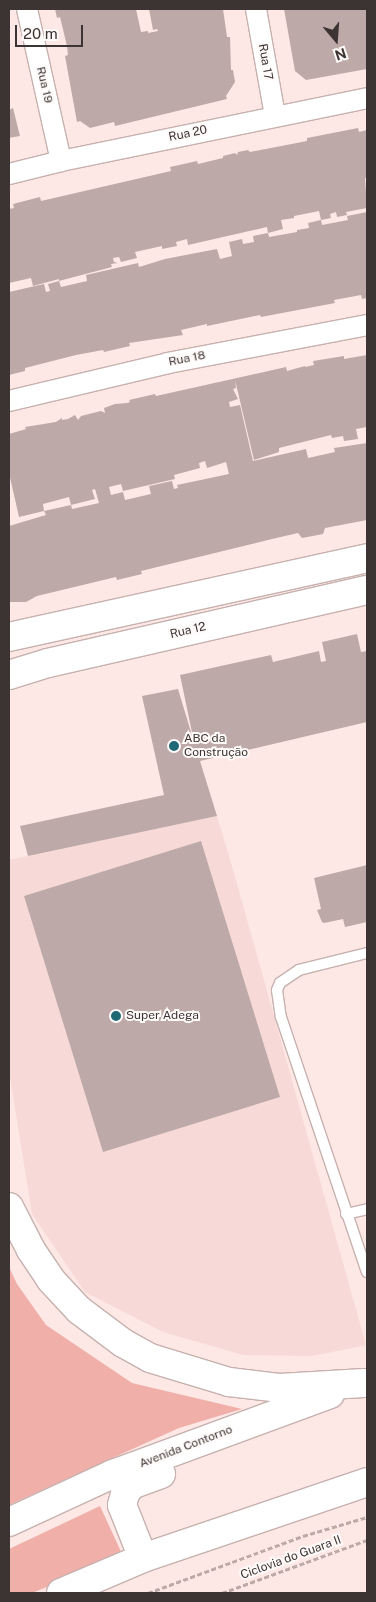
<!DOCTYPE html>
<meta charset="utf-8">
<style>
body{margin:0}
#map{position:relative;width:376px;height:1602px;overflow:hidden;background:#fee8e5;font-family:"Public Sans",sans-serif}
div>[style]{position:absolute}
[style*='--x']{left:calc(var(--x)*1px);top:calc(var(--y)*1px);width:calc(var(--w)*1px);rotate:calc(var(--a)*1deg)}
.built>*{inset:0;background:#f7dad7}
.green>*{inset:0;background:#f1afa9}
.building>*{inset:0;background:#bda9a7}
.path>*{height:3px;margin-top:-1.5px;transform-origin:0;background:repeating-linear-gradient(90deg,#bbaaa7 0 5px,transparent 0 7.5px)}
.roads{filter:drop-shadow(1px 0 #c6b1af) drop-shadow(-1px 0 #c6b1af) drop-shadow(0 1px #c6b1af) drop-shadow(0 -1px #c6b1af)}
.lane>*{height:10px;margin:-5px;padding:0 5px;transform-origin:5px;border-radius:5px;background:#fff}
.street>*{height:20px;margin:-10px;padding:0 10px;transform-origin:10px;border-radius:10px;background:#fff}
.secondary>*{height:28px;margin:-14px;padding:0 14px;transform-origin:14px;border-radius:14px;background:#fff}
.dots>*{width:14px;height:14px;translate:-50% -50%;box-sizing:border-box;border:2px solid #fefaf9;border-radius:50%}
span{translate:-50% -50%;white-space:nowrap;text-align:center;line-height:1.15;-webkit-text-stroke:4px #fefaf9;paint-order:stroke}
.street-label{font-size:12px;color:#3c3433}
.poi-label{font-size:12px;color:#3c3433}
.left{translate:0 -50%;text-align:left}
.frame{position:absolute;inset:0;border:10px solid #3c3433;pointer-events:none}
.north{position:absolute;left:311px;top:15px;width:50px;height:50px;-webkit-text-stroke:4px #fefaf9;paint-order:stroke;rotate:162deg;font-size:14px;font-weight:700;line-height:20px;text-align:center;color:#3c3433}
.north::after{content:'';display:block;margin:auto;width:18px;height:22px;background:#3c3433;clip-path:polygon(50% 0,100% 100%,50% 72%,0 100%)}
.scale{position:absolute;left:15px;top:25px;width:68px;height:22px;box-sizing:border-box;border:2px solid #3c3433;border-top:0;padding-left:6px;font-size:15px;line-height:18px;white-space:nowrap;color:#3c3433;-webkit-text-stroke:4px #fefaf9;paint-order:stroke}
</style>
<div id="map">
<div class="built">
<div style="clip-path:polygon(217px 816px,234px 873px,366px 1345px,313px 1356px,243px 1355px,163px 1332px,85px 1292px,32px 1214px,9px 1071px,9px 860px)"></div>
</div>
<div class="green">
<div style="clip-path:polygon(9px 1267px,17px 1284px,46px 1325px,132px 1383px,242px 1409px,179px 1428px,9px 1505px)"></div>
<div style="clip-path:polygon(100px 1506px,123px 1556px,32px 1593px,9px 1593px,9px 1549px)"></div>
</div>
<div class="building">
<div style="clip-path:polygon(55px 9px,136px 9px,141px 32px,148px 31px,148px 33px,158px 31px,157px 29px,153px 30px,149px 9px,223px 9px,227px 37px,230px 37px,231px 70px,233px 70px,235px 82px,226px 96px,227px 99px,115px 126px,114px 122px,90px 128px,80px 121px,77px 122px,65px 56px,68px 55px,67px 46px,60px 17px,57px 18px)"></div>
<div style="clip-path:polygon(284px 9px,367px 9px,367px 69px,306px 80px,295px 71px)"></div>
<div style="clip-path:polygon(13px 108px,20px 136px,9px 138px,9px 110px)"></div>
<div style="clip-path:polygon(358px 128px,359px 132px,367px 130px,367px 178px,365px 178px,367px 208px,346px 212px,347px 215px,337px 217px,336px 212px,330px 214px,331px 218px,321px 220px,319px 211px,294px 216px,294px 218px,281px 220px,283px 229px,268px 233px,267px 227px,188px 245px,187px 239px,176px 242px,177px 246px,162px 249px,162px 246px,135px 252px,137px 258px,121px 262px,119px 257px,113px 258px,114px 262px,118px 263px,111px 264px,112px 267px,59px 281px,59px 279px,33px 286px,31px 278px,9px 283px,9px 209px,14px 208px,13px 204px,40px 197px,41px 201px,171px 171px,170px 167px,197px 161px,198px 164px,223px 158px,223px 156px,235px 153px,237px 155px,238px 152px,248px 150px,250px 152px,307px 141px,307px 138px)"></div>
<div style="clip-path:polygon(367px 212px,367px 298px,362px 299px,361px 295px,334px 300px,335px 303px,261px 317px,260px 315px,207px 326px,207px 324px,181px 330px,183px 335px,129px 343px,130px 346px,104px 352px,103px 350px,76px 355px,25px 368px,25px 371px,9px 375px,9px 292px,44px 284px,46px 292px,50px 291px,48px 284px,59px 281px,61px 287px,87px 281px,86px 275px,138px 263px,139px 267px,165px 259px,217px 249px,220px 259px,232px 256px,229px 242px,242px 239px,243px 244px,254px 242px,253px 236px,268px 233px,269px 237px,297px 232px,297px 230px,309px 228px,308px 223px,321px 220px,322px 225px,348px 220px,347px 216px)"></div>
<div style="clip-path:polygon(evenodd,367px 355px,367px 427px,356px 429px,358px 439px,344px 441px,343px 436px,332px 438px,331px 435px,279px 448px,279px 452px,254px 460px,235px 380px,236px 388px,233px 389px,238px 399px,229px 402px,230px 407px,240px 405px,253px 461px,306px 449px,308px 458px,335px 452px,334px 448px,367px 443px,367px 520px,325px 528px,323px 534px,302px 538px,298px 533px,272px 539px,141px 571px,142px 574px,117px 580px,116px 577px,37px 596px,26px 602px,10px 602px,9px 605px,9px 526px,46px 515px,44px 511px,71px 505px,72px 509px,99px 503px,95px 489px,92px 490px,95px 499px,71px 505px,69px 497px,43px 504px,44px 511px,19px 517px,9px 473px,9px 434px,26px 429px,25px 427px,56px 422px,62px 418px,62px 420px,68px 419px,75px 415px,78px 420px,81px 416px,101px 411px,105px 413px,104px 408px,115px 404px,127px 403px,130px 402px,129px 400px,155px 394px,156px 396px,286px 367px,287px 371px,305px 366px,305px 367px,314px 365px,313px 361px,344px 356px,344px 359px,367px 355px,205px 461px,207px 468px,226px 462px,229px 474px,177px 485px,178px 488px,174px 489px,172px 481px,149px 486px,151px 494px,125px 500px,123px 492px,111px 495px,109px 487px,121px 484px,123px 491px,175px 479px,174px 475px,200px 468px,199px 463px,205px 461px)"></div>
<div style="clip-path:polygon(357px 634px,361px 652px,367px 651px,367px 722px,200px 761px,217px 816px,28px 856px,20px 826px,164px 795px,142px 696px,178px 689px,194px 742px,180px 675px,271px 655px,273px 662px,319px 651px,321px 662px,326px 661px,322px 642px)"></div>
<div style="clip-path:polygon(201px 841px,280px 1097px,103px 1152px,24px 896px)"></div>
<div style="clip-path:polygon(367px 865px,367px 922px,345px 927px,343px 919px,324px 923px,322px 922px,317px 910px,321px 909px,314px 878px)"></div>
</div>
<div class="path">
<div style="--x:148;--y:1593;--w:165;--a:-20.2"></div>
<div style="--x:303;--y:1536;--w:67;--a:-16.5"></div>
<div style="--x:222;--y:1593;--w:154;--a:-20.1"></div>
</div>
<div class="roads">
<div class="lane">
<div style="--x:367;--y:953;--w:70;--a:166"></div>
<div style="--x:299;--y:970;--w:23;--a:146"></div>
<div style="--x:280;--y:983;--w:8;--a:113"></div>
<div style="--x:277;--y:990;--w:27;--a:82"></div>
<div style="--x:281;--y:1017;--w:269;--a:71.4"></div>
<div style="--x:346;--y:1214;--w:22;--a:-13"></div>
</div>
<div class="street">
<div style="--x:27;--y:9;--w:156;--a:77.4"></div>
<div style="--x:256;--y:9;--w:109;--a:79.9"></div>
<div style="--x:9;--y:174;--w:54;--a:-14"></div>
<div style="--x:61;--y:161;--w:312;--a:-11.6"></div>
<div style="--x:9;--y:401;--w:163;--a:-13.4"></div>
<div style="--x:168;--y:363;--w:203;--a:-10.8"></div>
</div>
<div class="secondary">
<div style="--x:9;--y:637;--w:367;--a:-12.4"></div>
<div style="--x:9;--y:675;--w:41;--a:-17.1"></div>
<div style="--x:48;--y:663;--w:327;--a:-12.9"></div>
<div style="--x:9;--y:1207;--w:48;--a:62.9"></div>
<div style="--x:31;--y:1250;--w:36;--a:56"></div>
<div style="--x:51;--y:1280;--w:41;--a:47"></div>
<div style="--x:79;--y:1310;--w:55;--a:36.9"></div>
<div style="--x:123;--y:1343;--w:31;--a:29"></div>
<div style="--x:150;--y:1358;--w:83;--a:16.9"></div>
<div style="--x:229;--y:1382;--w:50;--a:6.8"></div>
<div style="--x:279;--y:1388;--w:85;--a:-3.4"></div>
<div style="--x:9;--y:1522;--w:115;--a:-24.8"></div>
<div style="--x:113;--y:1474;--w:231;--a:-20.2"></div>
<div style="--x:143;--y:1558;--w:57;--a:-111.6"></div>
<div style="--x:122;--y:1505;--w:11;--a:-75"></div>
<div style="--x:125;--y:1494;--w:11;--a:-56"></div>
<div style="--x:131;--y:1485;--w:32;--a:-20"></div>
<div style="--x:61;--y:1593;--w:89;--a:-23.1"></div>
<div style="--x:143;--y:1558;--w:237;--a:-18.7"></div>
</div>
</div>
<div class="dots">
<div style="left:174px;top:746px;background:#216877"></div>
<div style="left:116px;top:1016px;background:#216877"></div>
</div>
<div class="street-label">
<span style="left:265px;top:62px;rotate:80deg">Rua 17</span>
<span style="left:44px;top:85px;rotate:77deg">Rua 19</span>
<span style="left:188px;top:134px;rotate:-12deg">Rua 20</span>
<span style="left:187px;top:359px;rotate:-11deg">Rua 18</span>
<span style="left:188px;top:631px;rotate:-13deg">Rua 12</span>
<span style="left:186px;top:1447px;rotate:-21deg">Avenida Contorno</span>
<span style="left:291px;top:1558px;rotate:-20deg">Ciclovia do Guara II</span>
</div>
<div class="poi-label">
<span class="left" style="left:184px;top:746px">ABC da<br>Construção</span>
<span class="left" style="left:126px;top:1016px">Super Adega</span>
</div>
<div class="frame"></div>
<div class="north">N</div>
<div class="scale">20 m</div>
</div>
